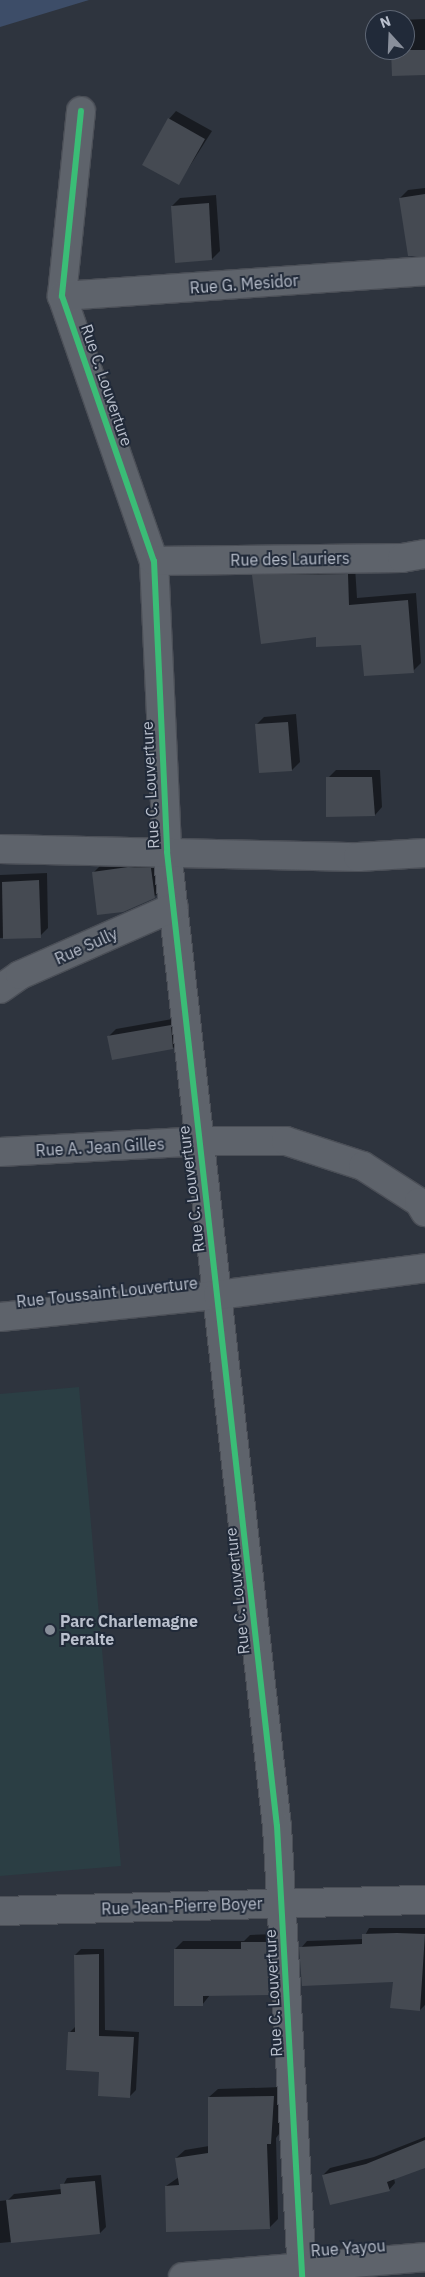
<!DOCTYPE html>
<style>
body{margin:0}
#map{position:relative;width:425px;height:2277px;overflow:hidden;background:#2e343e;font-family:"IBM Plex Sans",sans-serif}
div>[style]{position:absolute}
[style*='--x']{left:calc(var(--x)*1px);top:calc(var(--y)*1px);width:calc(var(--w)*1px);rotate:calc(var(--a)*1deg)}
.green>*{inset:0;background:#2b3e44}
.water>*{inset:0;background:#3d4d68}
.shadow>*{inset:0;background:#0007}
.building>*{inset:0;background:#454a52}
.roads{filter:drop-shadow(1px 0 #4b4f57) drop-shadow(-1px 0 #4b4f57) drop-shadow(0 1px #4b4f57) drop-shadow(0 -1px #4b4f57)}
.minor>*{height:28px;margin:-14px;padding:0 14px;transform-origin:14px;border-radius:14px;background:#5e636b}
.cycleway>*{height:6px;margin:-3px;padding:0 3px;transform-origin:3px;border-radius:3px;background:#3abd76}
.dots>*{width:14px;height:14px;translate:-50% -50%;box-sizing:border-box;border:2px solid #212a39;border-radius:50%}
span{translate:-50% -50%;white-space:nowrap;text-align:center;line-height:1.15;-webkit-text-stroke:4px #212a39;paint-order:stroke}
.street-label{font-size:16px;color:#bac0cd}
.poi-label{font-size:16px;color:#bac0cd;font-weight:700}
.left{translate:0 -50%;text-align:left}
.north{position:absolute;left:365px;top:10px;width:50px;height:50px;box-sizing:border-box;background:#212a39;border:1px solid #5e6674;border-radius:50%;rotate:340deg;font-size:14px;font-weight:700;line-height:20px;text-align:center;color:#bac0cd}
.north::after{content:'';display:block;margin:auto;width:18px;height:22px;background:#898f9b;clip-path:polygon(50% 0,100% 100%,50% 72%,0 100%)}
</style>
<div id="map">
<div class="green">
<div style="clip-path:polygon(79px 1387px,121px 1866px,0 1876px,0 1394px)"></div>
</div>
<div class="water">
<div style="clip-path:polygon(0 0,89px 0,0 27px)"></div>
</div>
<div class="shadow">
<div style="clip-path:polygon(425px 19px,425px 74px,393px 50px,405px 50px,405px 20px,401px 20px)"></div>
<div style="clip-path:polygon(176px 111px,212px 131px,179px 183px,169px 119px)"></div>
<div style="clip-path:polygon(425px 188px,425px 233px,400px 198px,408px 190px)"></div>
<div style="clip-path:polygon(216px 195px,220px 251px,212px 259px,172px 206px,180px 198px)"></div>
<div style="clip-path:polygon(355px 567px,357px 598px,416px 593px,421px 663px,413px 671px,362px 644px,317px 635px,254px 576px,261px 568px)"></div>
<div style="clip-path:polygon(296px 714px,300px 762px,292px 770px,256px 725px,264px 717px)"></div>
<div style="clip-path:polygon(336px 770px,380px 770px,382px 807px,375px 815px,328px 778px)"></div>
<div style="clip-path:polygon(159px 861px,162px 889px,154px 897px,94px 872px,102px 864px)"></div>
<div style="clip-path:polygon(47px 873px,48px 928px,40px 936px,0 938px,0 875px)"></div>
<div style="clip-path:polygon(178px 1018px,181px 1040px,173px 1048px,108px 1037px,116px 1029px)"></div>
<div style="clip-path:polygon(369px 1928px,425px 1928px,425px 2005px,420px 2010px,394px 1981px,301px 1948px,307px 1941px,363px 1939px)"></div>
<div style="clip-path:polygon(275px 1934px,277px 1986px,269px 1993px,210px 1995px,202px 2005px,175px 1949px,183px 1941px,244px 1941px,250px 1935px)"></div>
<div style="clip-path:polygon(81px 1949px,104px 1949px,105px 2030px,139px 2032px,136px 2090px,130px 2096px,100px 2070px,69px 2033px,75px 2027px,75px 1955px)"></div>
<div style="clip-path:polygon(282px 2087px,279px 2134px,276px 2138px,278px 2219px,269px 2228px,166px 2186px,179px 2177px,176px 2158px,185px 2150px,209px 2146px,209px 2097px,218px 2089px)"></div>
<div style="clip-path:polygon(425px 2137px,425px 2166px,394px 2178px,395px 2183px,389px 2190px,323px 2175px,330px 2168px,374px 2157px)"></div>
<div style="clip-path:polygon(101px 2175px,106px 2227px,100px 2233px,0 2243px,0 2201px,8px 2200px,14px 2194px,61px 2189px,67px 2178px)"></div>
</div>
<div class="building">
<div style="clip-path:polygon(391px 50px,425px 50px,425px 75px,392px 76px)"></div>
<div style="clip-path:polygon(168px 118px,205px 139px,179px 185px,142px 165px)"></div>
<div style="clip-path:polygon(425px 194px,425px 256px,408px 256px,399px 198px)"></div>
<div style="clip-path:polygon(209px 203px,212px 260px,175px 263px,171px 206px)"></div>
<div style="clip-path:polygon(348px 574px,349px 605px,408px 600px,414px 673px,364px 676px,361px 645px,316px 647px,316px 637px,261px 644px,252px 575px)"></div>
<div style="clip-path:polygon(288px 722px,292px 771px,259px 773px,255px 724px)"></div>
<div style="clip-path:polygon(326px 777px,372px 777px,375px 816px,326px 817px)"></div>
<div style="clip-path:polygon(128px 867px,151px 868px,155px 898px,123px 912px,97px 915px,92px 872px)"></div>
<div style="clip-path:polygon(39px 880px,41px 938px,3px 939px,2px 882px)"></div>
<div style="clip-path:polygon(171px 1025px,173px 1049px,112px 1060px,107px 1036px)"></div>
<div style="clip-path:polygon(397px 1933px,425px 1934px,420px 2011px,390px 2008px,393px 1982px,302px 1986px,299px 1947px,362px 1944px,362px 1934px)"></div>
<div style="clip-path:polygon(241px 1942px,268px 1942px,269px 1995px,203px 1996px,203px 2006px,174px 2006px,174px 1949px,241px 1949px)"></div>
<div style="clip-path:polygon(99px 1954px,99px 2036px,134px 2037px,130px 2098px,98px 2096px,99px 2072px,66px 2070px,68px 2032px,75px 2032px,74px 1955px)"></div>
<div style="clip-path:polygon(274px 2096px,271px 2144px,267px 2144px,270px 2229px,166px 2232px,165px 2186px,179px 2185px,175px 2158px,208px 2153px,208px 2097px)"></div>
<div style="clip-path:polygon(425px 2140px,425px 2168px,387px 2182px,390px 2191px,330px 2205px,322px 2175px,366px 2164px)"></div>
<div style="clip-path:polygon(95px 2181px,100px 2234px,11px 2243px,6px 2200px,61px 2194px,60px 2184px)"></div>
</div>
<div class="roads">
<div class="minor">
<div style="--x:81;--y:111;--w:186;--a:95.9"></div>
<div style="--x:62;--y:296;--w:281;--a:70.9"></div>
<div style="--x:154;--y:561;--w:291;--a:87.4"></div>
<div style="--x:167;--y:852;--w:980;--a:83.56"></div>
<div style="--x:277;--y:1826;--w:452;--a:86.8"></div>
<div style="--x:62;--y:296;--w:364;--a:-3.9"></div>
<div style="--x:154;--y:561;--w:248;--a:-0.7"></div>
<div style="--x:402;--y:558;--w:23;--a:-10"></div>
<div style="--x:0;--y:849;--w:358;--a:1.3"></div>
<div style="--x:358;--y:857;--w:67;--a:-3.4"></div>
<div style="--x:0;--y:989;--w:24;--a:-35"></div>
<div style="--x:20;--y:975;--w:168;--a:-23.8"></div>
<div style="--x:0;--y:1152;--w:200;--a:-3.1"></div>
<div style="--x:200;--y:1141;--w:86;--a:0"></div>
<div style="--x:286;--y:1141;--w:81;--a:18"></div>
<div style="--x:363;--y:1166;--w:67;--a:32.7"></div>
<div style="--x:419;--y:1202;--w:12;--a:59"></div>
<div style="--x:0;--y:1317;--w:219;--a:-5.8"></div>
<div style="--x:218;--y:1295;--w:209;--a:-7.4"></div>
<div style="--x:0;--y:1911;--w:425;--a:-1.5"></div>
<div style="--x:183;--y:2277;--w:243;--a:-4.7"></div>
</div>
</div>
<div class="cycleway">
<div style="--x:81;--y:111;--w:186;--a:95.9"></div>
<div style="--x:62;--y:296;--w:281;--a:70.9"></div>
<div style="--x:154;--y:561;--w:291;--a:87.4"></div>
<div style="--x:167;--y:852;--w:980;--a:83.56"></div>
<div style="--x:277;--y:1826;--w:452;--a:86.8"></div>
</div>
<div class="dots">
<div style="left:50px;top:1630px;background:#898f9b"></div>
</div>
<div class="street-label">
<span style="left:244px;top:284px;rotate:-4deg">Rue G. Mesidor</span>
<span style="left:107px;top:385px;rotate:71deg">Rue C. Louverture</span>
<span style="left:290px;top:559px;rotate:-1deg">Rue des Lauriers</span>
<span style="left:150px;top:785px;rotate:-93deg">Rue C. Louverture</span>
<span style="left:86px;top:946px;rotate:-24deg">Rue Sully</span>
<span style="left:100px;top:1147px;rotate:-3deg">Rue A. Jean Gilles</span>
<span style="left:191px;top:1189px;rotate:-97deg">Rue C. Louverture</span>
<span style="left:107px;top:1292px;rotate:-6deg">Rue Toussaint Louverture</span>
<span style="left:237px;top:1591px;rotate:-96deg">Rue C. Louverture</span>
<span style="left:182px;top:1906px;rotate:-2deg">Rue Jean-Pierre Boyer</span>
<span style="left:273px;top:1993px;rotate:-93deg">Rue C. Louverture</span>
<span style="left:348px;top:2248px;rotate:-4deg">Rue Yayou</span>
</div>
<div class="poi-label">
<span class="left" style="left:60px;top:1630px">Parc Charlemagne<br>Peralte</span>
</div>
<div class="north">N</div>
</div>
